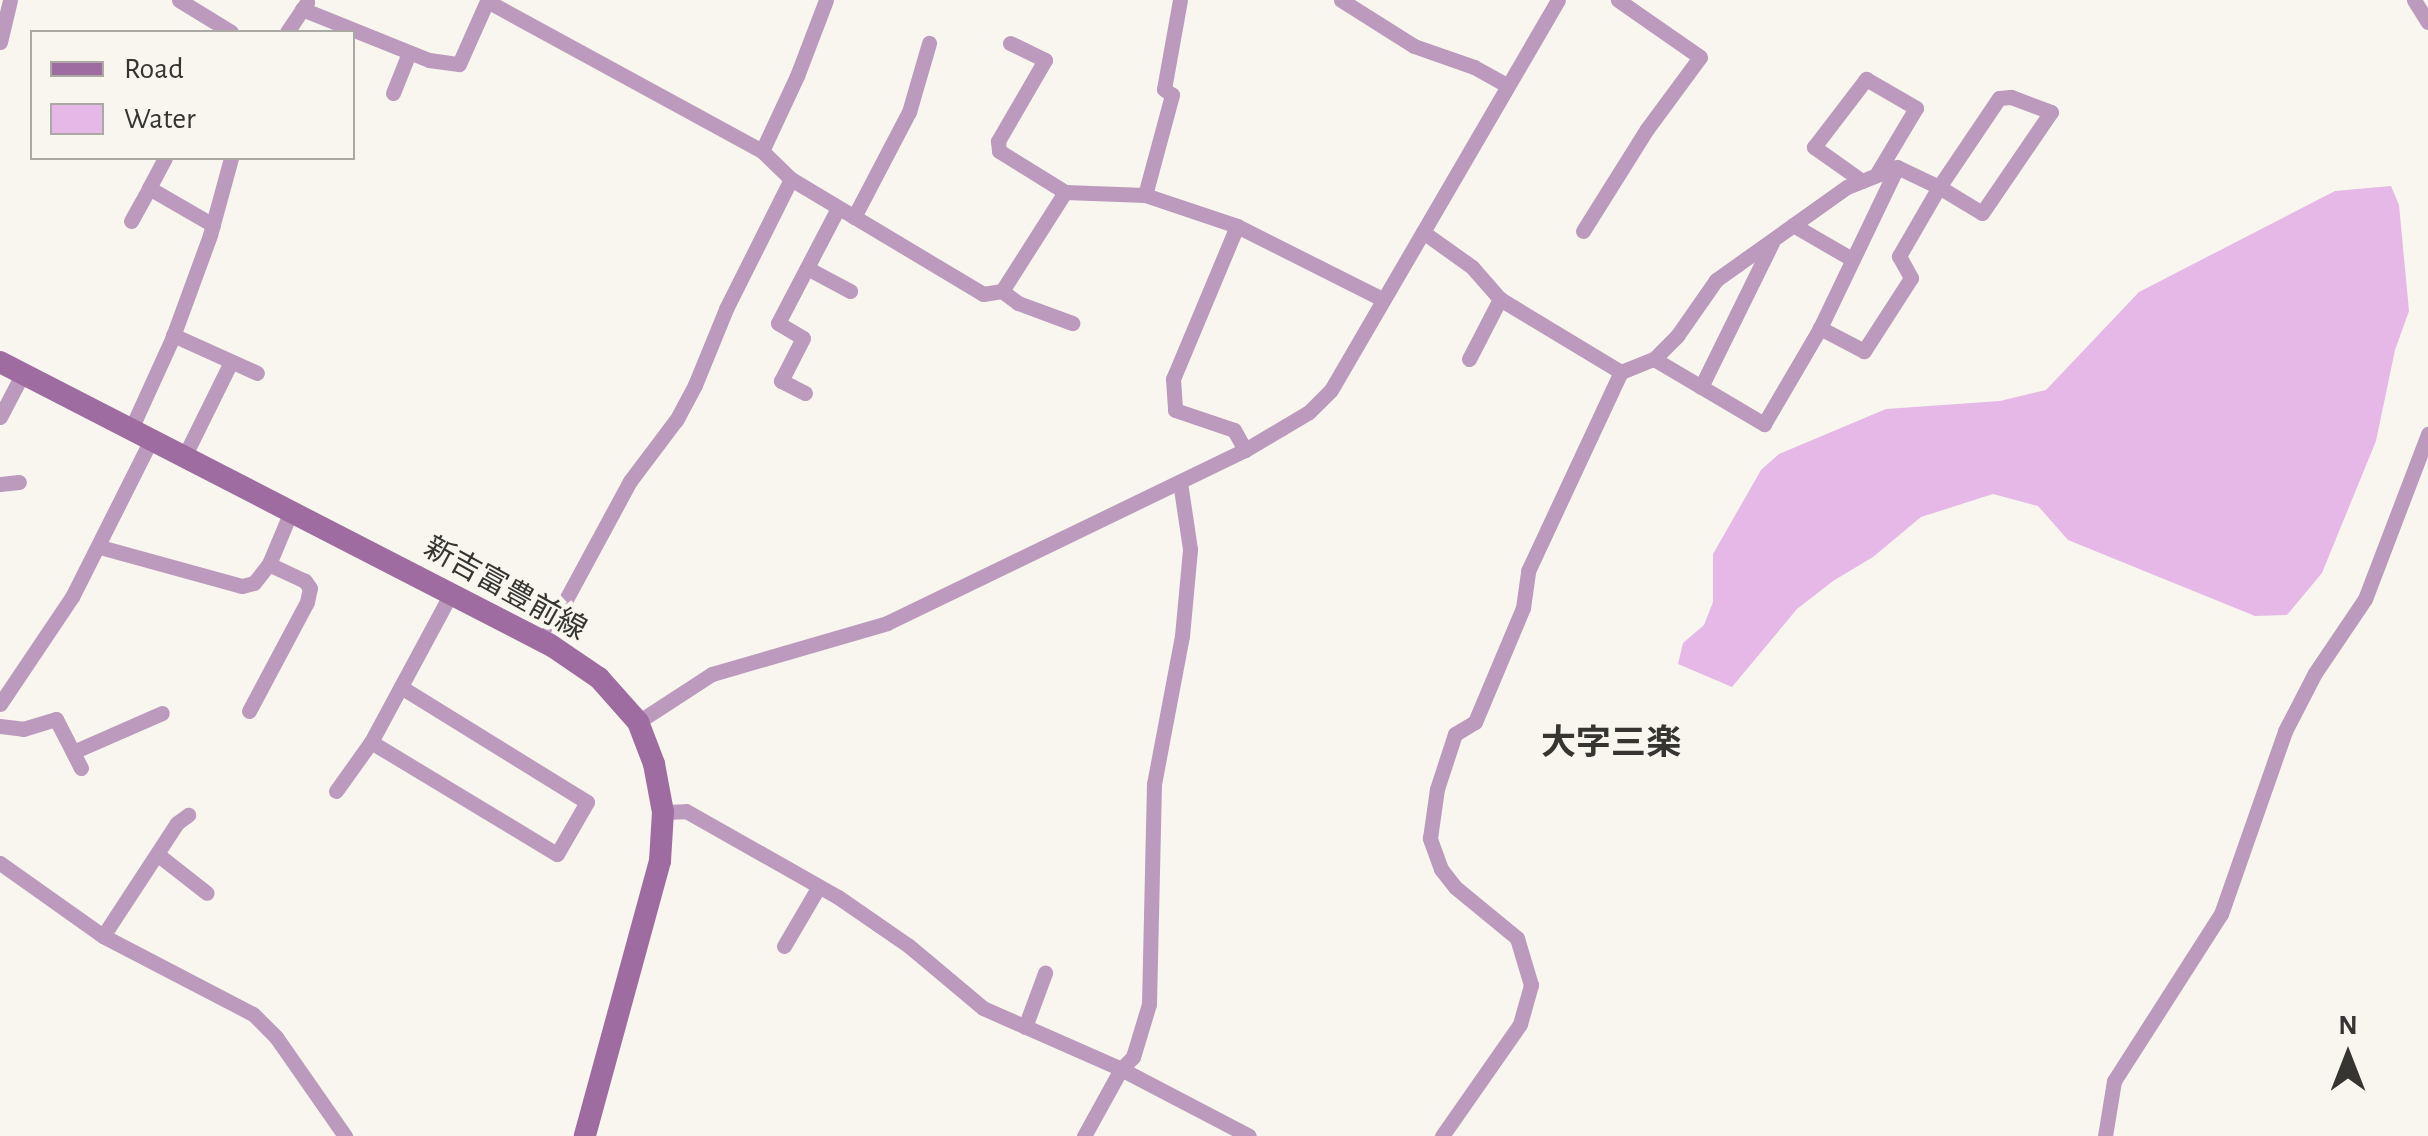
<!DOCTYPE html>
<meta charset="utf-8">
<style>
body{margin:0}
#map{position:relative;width:2428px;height:1136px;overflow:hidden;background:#f8f6ee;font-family:"Alegreya Sans","Noto Sans JP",sans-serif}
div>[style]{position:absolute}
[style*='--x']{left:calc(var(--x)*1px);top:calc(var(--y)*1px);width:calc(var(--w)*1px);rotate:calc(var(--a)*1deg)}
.water>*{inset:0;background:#e6b8e7}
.street>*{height:15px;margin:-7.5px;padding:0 7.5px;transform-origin:7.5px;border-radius:7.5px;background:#bc9abd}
.secondary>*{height:22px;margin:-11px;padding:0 11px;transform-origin:11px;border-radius:11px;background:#9e6ca0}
span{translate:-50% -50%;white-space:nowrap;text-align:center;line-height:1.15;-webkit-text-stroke:9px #f8f6ee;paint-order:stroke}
.street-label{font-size:30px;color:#363532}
.quarter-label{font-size:35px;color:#363532;font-weight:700}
.legend{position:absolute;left:30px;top:30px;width:325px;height:130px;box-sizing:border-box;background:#f8f6ee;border:2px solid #aaa9a3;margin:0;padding:12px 18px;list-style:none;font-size:30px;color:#363532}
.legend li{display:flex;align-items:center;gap:20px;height:50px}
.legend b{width:50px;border:2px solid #aaa9a3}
.north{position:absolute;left:2298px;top:1006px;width:100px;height:100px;-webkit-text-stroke:8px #f8f6ee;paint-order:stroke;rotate:0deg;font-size:28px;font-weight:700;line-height:40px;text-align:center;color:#363532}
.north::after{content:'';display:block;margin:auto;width:35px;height:45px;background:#363532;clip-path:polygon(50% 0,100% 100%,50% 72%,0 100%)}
</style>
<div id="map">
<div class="water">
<div style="clip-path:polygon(2391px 186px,2399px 205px,2409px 311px,2395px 350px,2376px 441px,2322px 573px,2287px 615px,2255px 616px,2068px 540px,2038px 506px,1993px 494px,1921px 517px,1873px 557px,1833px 581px,1797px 609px,1732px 687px,1678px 664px,1683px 643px,1704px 625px,1713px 602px,1713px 554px,1761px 470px,1779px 454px,1886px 409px,2000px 401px,2046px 390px,2139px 292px,2335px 191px)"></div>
</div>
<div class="street">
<div style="--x:179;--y:0;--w:61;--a:31.6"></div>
<div style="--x:1341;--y:0;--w:86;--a:32.2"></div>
<div style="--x:1414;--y:46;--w:64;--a:19.3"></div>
<div style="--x:1474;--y:67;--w:38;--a:29"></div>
<div style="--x:2414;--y:0;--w:26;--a:58"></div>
<div style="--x:302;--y:9;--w:137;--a:21.9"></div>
<div style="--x:429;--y:60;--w:30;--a:8"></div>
<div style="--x:459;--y:64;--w:69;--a:-66"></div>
<div style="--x:487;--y:1;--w:313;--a:28.6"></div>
<div style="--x:762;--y:151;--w:40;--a:44"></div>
<div style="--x:791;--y:179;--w:145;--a:116.6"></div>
<div style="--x:726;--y:309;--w:82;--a:112.2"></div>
<div style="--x:695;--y:385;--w:40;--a:118"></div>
<div style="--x:676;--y:420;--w:76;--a:127"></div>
<div style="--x:630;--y:481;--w:183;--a:118.4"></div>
<div style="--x:287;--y:32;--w:36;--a:-56"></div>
<div style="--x:0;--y:42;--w:43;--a:-76.6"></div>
<div style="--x:1010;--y:43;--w:39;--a:26"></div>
<div style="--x:1045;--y:60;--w:94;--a:120.1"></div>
<div style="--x:998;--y:141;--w:10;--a:84"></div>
<div style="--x:999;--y:151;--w:78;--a:31.8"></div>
<div style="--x:1065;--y:192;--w:80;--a:2.1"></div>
<div style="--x:1145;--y:195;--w:97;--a:18.6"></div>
<div style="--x:1237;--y:226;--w:162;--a:26.7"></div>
<div style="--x:393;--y:93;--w:43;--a:-68.2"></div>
<div style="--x:762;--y:151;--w:83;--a:-65"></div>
<div style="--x:797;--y:76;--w:81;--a:-69.1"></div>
<div style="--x:165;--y:158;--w:34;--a:118"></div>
<div style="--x:149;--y:188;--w:74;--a:30"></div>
<div style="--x:791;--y:179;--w:224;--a:30.9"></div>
<div style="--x:983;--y:294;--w:19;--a:-9"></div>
<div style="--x:1002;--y:291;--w:117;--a:-57.5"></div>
<div style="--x:1862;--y:181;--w:59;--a:-144.7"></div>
<div style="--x:1814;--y:147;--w:86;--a:-52.6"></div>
<div style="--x:1866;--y:79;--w:58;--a:30.1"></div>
<div style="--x:1916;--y:108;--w:78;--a:120.8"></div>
<div style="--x:1145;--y:195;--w:104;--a:-74.9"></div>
<div style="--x:1172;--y:95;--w:10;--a:-143"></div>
<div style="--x:1164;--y:89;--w:90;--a:-79.8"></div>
<div style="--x:854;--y:217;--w:119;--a:-62.4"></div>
<div style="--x:909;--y:112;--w:72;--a:-73.8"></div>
<div style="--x:131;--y:221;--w:38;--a:-61"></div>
<div style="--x:1793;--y:225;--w:66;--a:30.1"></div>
<div style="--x:1237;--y:226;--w:166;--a:112.7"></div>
<div style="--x:1173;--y:379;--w:31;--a:86"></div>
<div style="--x:1175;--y:410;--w:62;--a:18.7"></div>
<div style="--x:1234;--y:430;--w:23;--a:61"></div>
<div style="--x:1583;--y:231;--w:120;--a:-57.9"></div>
<div style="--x:1647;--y:129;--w:89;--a:-53.6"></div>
<div style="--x:1700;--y:57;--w:100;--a:-145.2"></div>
<div style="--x:1423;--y:232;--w:60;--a:35.5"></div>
<div style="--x:1472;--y:267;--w:43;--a:48.8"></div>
<div style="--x:1500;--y:299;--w:141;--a:31.1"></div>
<div style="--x:807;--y:268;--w:49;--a:28.1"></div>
<div style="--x:1002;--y:291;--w:20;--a:37"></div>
<div style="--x:1018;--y:303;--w:58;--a:20.3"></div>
<div style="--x:173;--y:335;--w:92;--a:24.3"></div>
<div style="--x:1469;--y:359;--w:68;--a:-62.7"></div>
<div style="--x:1654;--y:359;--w:128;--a:30.6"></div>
<div style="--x:1764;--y:424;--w:111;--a:-59.7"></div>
<div style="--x:1820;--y:328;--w:178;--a:-64.4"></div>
<div style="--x:1701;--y:387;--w:161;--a:-63.8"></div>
<div style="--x:805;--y:393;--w:27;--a:-153"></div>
<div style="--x:781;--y:381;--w:48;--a:-62.9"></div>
<div style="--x:803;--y:338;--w:29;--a:-149"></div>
<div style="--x:778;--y:323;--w:130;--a:-62.4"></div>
<div style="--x:0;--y:417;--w:50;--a:-62.4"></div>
<div style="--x:131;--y:429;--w:99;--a:-65.5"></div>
<div style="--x:172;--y:339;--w:111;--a:-69.9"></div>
<div style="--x:210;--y:235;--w:80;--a:-74.7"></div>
<div style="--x:185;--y:455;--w:104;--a:-63.7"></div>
<div style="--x:0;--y:484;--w:19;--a:-6"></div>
<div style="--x:100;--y:547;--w:147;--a:15.4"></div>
<div style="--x:242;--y:586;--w:12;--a:-14"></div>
<div style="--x:254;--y:583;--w:24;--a:-52"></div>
<div style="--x:0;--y:704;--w:129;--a:-56.1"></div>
<div style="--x:72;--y:597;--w:178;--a:-63.3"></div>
<div style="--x:249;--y:711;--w:123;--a:-62"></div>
<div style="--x:307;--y:602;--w:14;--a:-78"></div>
<div style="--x:310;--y:588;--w:9;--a:-126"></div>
<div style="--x:305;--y:581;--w:40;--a:-155"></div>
<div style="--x:269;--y:564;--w:60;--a:-67.3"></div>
<div style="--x:638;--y:722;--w:88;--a:-33"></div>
<div style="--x:712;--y:674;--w:182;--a:-16.2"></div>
<div style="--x:887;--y:623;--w:398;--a:-25.8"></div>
<div style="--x:1245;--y:450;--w:74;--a:-30.7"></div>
<div style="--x:1309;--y:412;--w:31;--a:-45"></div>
<div style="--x:1331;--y:390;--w:451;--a:-59.8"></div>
<div style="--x:0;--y:726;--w:23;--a:7"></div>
<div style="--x:23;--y:729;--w:34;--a:-17"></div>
<div style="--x:56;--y:719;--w:55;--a:63"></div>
<div style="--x:371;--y:742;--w:217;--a:31.1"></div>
<div style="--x:557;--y:854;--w:60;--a:-60"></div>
<div style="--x:587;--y:802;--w:219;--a:-148.3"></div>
<div style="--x:73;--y:752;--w:97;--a:-23.7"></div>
<div style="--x:336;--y:791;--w:60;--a:-54.5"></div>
<div style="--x:371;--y:742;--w:167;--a:-61.7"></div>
<div style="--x:663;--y:812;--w:23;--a:-2"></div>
<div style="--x:686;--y:811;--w:175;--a:29.5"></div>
<div style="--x:838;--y:897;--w:86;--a:34.6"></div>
<div style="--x:909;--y:946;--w:97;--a:40"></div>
<div style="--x:983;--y:1008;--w:151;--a:23.8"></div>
<div style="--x:1121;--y:1069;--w:144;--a:27.6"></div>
<div style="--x:157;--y:854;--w:63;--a:38"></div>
<div style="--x:0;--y:863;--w:126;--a:35.3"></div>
<div style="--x:103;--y:936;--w:169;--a:27.5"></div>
<div style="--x:253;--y:1014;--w:33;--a:45"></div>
<div style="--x:276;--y:1037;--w:121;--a:55.1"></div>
<div style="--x:103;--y:936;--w:135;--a:-56.8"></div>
<div style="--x:177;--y:823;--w:14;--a:-36"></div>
<div style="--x:784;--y:946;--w:69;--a:-59.7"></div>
<div style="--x:1025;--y:1027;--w:58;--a:-69.7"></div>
<div style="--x:1084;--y:1136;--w:77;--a:-61.1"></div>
<div style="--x:1121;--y:1069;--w:17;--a:-45"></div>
<div style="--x:1133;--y:1057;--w:55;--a:-73.2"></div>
<div style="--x:1149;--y:1004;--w:220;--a:-88.7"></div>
<div style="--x:1154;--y:784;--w:151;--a:-79.3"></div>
<div style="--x:1182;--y:636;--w:87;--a:-84.7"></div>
<div style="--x:1190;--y:549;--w:68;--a:-98.5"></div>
<div style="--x:1442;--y:1136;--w:136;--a:-55.1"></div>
<div style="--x:1520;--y:1024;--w:41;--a:-74.2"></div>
<div style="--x:1531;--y:985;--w:49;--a:-106.6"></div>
<div style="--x:1517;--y:938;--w:80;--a:-140.6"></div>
<div style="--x:1455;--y:887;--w:23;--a:-128"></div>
<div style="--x:1441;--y:869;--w:33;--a:-110"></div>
<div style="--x:1430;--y:838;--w:49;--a:-81.9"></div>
<div style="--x:1437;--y:789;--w:58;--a:-71.9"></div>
<div style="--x:1455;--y:734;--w:23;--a:-31"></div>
<div style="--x:1475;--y:722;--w:124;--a:-67.2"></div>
<div style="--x:1523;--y:608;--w:37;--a:-82"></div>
<div style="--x:1528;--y:571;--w:220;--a:-65"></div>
<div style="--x:1621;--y:372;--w:35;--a:-22"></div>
<div style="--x:1654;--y:359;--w:33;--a:-45"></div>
<div style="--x:1677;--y:336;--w:68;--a:-55.1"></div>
<div style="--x:1716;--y:280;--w:161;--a:-35.4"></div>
<div style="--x:1847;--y:187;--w:54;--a:-21.8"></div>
<div style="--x:1897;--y:167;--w:47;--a:25.5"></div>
<div style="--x:1939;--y:187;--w:50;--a:31.2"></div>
<div style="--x:1982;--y:213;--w:122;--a:-55.7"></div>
<div style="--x:2051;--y:112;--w:43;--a:-159.4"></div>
<div style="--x:2011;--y:97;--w:12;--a:175"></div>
<div style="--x:1999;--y:98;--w:107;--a:124"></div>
<div style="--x:1939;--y:187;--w:80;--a:120.1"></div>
<div style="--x:1899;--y:256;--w:25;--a:61"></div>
<div style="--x:1911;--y:278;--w:87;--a:122.8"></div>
<div style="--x:1864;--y:351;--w:50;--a:-152.4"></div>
<div style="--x:2105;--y:1136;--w:56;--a:-80.7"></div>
<div style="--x:2114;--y:1081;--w:198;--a:-57.4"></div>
<div style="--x:2221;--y:914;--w:194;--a:-70.7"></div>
<div style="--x:2285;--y:731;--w:65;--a:-62.7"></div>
<div style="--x:2315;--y:673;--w:89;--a:-56"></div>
<div style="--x:2365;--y:599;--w:177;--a:-69.1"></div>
</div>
<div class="secondary">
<div style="--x:0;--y:362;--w:621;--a:27.23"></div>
<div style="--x:552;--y:646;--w:57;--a:34.2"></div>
<div style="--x:599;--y:678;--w:59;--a:48.4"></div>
<div style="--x:638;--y:722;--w:45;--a:69.1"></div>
<div style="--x:654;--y:764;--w:49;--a:79.4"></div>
<div style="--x:663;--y:812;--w:49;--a:93.5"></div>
<div style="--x:660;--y:861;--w:285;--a:105.3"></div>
</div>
<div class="street-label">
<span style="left:505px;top:589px;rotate:29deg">新吉富豊前線</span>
</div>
<div class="quarter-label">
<span style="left:1611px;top:744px">大字三楽</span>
</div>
<ul class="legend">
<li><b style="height:12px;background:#9e6ca0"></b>Road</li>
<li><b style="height:28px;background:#e6b8e7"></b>Water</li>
</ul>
<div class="north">N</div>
</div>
